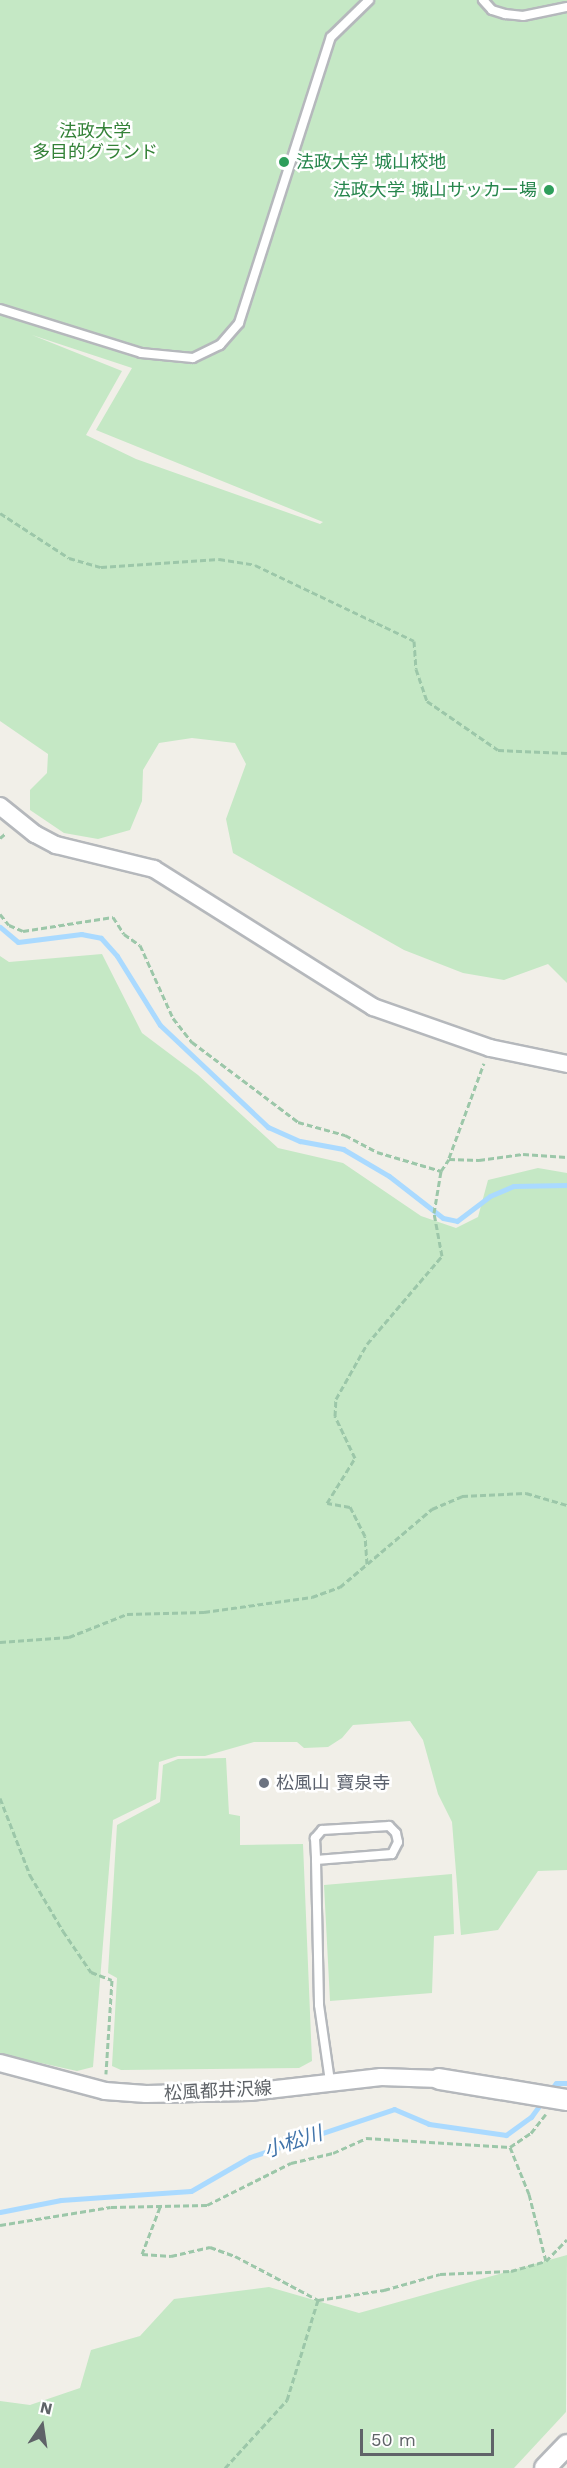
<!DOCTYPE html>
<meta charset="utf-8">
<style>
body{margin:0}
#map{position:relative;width:567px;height:2468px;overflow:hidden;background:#f1efe8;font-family:"Work Sans","Noto Sans JP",sans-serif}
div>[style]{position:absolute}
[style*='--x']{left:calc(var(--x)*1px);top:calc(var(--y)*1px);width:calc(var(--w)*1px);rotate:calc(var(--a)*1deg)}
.green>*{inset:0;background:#c5e8c5}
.stream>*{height:5px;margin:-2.5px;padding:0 2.5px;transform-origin:2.5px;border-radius:2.5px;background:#aadaff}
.path>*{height:3px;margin-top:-1.5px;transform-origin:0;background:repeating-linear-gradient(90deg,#9cc7a9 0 6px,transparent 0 9px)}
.roads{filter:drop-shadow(2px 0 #b5b8bc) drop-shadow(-2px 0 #b5b8bc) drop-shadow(0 2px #b5b8bc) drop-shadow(0 -2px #b5b8bc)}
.service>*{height:8px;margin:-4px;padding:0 4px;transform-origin:4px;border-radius:4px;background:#fff}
.minor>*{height:16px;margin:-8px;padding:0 8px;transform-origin:8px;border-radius:8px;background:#fff}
.tertiary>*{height:20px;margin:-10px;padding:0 10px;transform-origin:10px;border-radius:10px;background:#fff}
.dots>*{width:16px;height:16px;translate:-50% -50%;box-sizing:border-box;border:3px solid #fff;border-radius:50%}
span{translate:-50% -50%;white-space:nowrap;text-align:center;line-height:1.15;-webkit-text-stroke:5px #fff;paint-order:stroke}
.park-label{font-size:18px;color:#348238}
.leisure-label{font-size:18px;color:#27864d}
.left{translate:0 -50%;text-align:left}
.right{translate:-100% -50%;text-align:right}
.worship-label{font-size:18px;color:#5b616d}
.street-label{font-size:18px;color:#5f6368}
.water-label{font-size:20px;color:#4174aa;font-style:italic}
.north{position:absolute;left:12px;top:2396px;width:60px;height:60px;-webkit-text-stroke:4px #fff;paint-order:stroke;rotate:13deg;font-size:16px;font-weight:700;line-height:24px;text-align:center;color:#5f6368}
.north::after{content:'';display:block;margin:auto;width:21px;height:27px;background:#5f6368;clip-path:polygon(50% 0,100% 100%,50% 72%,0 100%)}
.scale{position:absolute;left:360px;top:2429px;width:134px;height:27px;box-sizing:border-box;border:3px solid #5f6368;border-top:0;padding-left:8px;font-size:18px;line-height:21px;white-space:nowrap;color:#5f6368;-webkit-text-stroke:4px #fff;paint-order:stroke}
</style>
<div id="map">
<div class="green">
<div style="clip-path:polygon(evenodd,0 0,567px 0,567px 983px,548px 964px,504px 980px,463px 973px,404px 950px,233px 853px,226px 819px,246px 764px,235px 743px,192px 738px,159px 743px,143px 770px,142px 801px,130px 830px,98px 839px,64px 833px,30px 810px,30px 790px,47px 773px,48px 754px,0 721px,0 0,32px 335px,132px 368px,96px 430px,323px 522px,320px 524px,136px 459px,86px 435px,122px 371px,32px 335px)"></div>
<div style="clip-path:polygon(102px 954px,142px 1033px,198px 1075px,278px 1148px,343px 1163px,421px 1216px,456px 1228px,478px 1217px,488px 1180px,538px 1168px,567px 1173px,567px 1870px,538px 1871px,498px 1930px,461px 1935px,452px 1822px,438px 1794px,423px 1740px,410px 1721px,353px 1725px,342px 1738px,328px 1747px,304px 1748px,297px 1742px,254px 1742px,205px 1756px,178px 1756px,159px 1762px,156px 1799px,113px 1820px,93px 2067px,77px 2071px,0 2054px,0 956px,9px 962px)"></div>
<div style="clip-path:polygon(226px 1758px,229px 1814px,240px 1816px,240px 1845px,303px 1844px,312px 2061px,299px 2068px,121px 2070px,112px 2066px,117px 1978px,108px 1973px,117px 1825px,160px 1802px,163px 1765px,178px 1759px)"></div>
<div style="clip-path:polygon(452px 1874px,454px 1934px,434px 1936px,432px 1993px,330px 2001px,324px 1885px)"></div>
<div style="clip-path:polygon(567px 2255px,566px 2412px,514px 2468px,0 2468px,0 2401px,30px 2405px,80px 2388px,91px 2350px,140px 2336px,174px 2299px,269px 2287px,359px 2313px)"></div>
</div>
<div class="stream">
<div style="--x:0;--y:927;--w:23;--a:40"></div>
<div style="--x:18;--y:942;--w:64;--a:-7.2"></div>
<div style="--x:81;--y:934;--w:20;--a:11"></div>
<div style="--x:101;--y:938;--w:24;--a:48"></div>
<div style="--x:117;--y:956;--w:81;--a:58.1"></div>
<div style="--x:160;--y:1025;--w:149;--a:43.4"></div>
<div style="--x:268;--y:1127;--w:35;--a:24"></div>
<div style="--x:300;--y:1141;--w:44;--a:10.5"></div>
<div style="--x:343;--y:1149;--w:53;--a:30.4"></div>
<div style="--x:389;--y:1176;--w:68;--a:37.9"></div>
<div style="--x:443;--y:1218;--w:14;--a:12"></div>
<div style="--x:457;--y:1221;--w:41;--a:-37.1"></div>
<div style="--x:490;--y:1196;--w:25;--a:-23"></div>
<div style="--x:513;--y:1186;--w:54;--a:-1.1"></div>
<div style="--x:549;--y:2092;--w:11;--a:-52"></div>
<div style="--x:556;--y:2083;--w:11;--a:0"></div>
<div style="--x:0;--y:2212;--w:62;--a:-11.1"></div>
<div style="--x:61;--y:2200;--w:130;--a:-4"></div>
<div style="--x:191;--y:2191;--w:68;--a:-30"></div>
<div style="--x:250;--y:2157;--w:152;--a:-18.4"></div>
<div style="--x:394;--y:2109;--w:38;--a:23"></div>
<div style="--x:429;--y:2124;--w:78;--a:8.1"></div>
<div style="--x:506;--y:2135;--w:31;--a:-36"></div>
<div style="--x:531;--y:2117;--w:19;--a:-54"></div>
</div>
<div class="path">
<div style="--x:0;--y:513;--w:82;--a:33.1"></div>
<div style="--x:69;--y:558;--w:33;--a:16"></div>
<div style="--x:101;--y:567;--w:118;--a:-3.9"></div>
<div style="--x:219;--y:559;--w:36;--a:9"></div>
<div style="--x:255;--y:565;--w:176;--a:25.5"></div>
<div style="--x:414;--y:641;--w:28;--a:86"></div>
<div style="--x:416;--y:669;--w:34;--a:71"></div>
<div style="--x:427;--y:701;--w:86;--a:34.6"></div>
<div style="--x:498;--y:750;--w:69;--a:2.5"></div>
<div style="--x:0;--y:838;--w:8;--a:-40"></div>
<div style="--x:0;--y:914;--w:14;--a:51"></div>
<div style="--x:9;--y:925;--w:15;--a:23"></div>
<div style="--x:23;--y:931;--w:91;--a:-8.8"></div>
<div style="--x:113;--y:917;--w:20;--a:57"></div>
<div style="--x:124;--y:934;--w:19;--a:35"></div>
<div style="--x:140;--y:945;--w:80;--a:65.7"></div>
<div style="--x:173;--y:1018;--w:31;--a:52"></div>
<div style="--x:192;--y:1042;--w:133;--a:37"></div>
<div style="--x:298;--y:1122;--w:49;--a:15.5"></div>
<div style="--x:345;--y:1135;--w:36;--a:28"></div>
<div style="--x:377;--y:1152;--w:67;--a:16.5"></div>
<div style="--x:441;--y:1171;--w:14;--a:-56"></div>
<div style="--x:449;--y:1159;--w:30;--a:2"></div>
<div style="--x:479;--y:1160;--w:44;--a:-7.8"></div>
<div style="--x:523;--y:1154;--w:44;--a:3.9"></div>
<div style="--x:449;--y:1158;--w:101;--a:-69.8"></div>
<div style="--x:367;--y:1564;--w:28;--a:-94"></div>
<div style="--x:365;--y:1536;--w:33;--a:-117"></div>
<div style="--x:350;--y:1507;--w:23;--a:-170"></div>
<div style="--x:327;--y:1503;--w:53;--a:-58.1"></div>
<div style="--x:355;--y:1458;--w:47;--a:-115.5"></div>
<div style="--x:335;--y:1416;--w:17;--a:-87"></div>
<div style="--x:336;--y:1399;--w:63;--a:-60.6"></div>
<div style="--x:367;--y:1344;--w:116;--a:-49.6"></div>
<div style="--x:442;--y:1256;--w:44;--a:-100.5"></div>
<div style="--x:434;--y:1213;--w:43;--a:-80.5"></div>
<div style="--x:0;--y:1642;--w:69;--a:-4.1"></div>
<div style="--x:69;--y:1637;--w:62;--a:-21.6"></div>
<div style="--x:127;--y:1614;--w:77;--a:-1.5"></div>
<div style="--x:204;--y:1612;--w:109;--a:-7.9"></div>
<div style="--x:312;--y:1597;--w:30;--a:-20"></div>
<div style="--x:340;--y:1587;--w:121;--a:-40.3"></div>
<div style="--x:432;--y:1509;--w:33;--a:-23"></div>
<div style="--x:462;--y:1496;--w:64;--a:-2.7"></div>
<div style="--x:526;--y:1493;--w:43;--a:16.3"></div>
<div style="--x:0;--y:1798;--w:83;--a:68.7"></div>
<div style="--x:30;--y:1875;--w:65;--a:59.5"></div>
<div style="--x:63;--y:1931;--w:50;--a:55.7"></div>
<div style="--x:91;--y:1972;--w:22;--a:21"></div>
<div style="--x:112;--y:1980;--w:94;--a:93.7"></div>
<div style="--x:510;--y:2147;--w:51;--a:68"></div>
<div style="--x:529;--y:2194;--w:69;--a:75.8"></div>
<div style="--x:160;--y:2207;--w:50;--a:111"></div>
<div style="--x:142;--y:2254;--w:29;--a:4"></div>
<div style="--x:171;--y:2256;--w:40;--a:-13"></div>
<div style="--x:210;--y:2247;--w:27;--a:20"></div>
<div style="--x:235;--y:2256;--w:94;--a:27.9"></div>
<div style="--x:0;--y:2225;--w:112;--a:-9.2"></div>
<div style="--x:111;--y:2207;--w:96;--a:-1.2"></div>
<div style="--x:207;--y:2205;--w:94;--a:-26.6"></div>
<div style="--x:291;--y:2163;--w:43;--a:-13.4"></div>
<div style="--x:333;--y:2153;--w:36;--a:-24"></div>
<div style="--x:366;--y:2138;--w:144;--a:3.6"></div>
<div style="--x:510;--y:2147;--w:25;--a:-34"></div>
<div style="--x:531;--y:2133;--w:24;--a:-52"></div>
<div style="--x:225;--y:2468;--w:92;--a:-47.6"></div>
<div style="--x:287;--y:2400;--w:105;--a:-72.8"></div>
<div style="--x:318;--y:2300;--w:67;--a:-8.6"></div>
<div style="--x:384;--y:2290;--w:58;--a:-15.9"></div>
<div style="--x:440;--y:2274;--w:71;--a:-2.4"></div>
<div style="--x:511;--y:2271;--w:36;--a:-16"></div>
<div style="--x:546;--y:2261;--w:30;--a:-46"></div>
</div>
<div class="roads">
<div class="service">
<div style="--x:483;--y:0;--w:13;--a:48"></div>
<div style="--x:492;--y:10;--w:14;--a:17"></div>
<div style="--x:505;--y:14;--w:18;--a:6"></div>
<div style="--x:523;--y:16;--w:45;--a:-11.6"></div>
<div style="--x:0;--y:309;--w:148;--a:17.3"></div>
<div style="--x:141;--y:353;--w:52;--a:5.5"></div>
<div style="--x:193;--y:358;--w:30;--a:-26"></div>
<div style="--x:220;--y:345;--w:29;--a:-49"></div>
<div style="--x:239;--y:323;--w:300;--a:-72.2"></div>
<div style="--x:331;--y:37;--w:53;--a:-44.2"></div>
<div style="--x:316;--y:1860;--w:76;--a:-4.5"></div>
<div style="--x:392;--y:1854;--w:13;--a:-63"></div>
<div style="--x:398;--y:1842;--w:9;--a:-103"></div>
<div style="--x:396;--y:1833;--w:10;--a:-135"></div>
<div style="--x:389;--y:1826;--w:67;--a:176.6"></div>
<div style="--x:322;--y:1830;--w:11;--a:131"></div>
<div style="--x:315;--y:1838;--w:22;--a:87"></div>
<div style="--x:316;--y:1860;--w:145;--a:88.8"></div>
<div style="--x:319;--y:2005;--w:77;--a:81.8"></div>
</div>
<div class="minor">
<div style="--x:0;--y:806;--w:45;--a:38.7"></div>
<div style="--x:35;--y:834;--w:24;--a:28"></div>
<div style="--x:56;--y:845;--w:101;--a:13.8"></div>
<div style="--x:154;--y:869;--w:259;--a:32.2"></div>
<div style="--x:373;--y:1007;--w:124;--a:19.3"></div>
<div style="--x:490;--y:1048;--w:79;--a:11.7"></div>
<div style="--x:0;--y:2063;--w:109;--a:14.9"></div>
<div style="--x:105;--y:2091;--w:41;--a:4.2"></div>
<div style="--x:146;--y:2094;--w:104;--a:-1.1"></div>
<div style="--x:250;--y:2092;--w:132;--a:-6.5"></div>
<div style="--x:381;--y:2077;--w:58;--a:2"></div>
</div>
<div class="tertiary">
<div style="--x:439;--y:2079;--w:130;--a:9.3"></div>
<div style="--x:545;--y:2468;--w:32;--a:-46"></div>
</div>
</div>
<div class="dots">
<div style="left:284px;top:162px;background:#2e9e5b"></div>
<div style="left:549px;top:190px;background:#2e9e5b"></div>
<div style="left:264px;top:1783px;background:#6b7280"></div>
</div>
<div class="park-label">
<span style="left:95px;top:142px">法政大学<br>多目的グランド</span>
</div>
<div class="leisure-label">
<span class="left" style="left:296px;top:162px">法政大学 城山校地</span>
<span class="right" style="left:537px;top:190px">法政大学 城山サッカー場</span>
</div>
<div class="worship-label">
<span class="left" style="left:276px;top:1783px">松風山 寶泉寺</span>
</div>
<div class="street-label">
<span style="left:218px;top:2091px;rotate:-3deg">松風都井沢線</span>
</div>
<div class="water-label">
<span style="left:293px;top:2142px;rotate:-18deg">小松川</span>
</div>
<div class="north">N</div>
<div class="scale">50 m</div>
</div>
